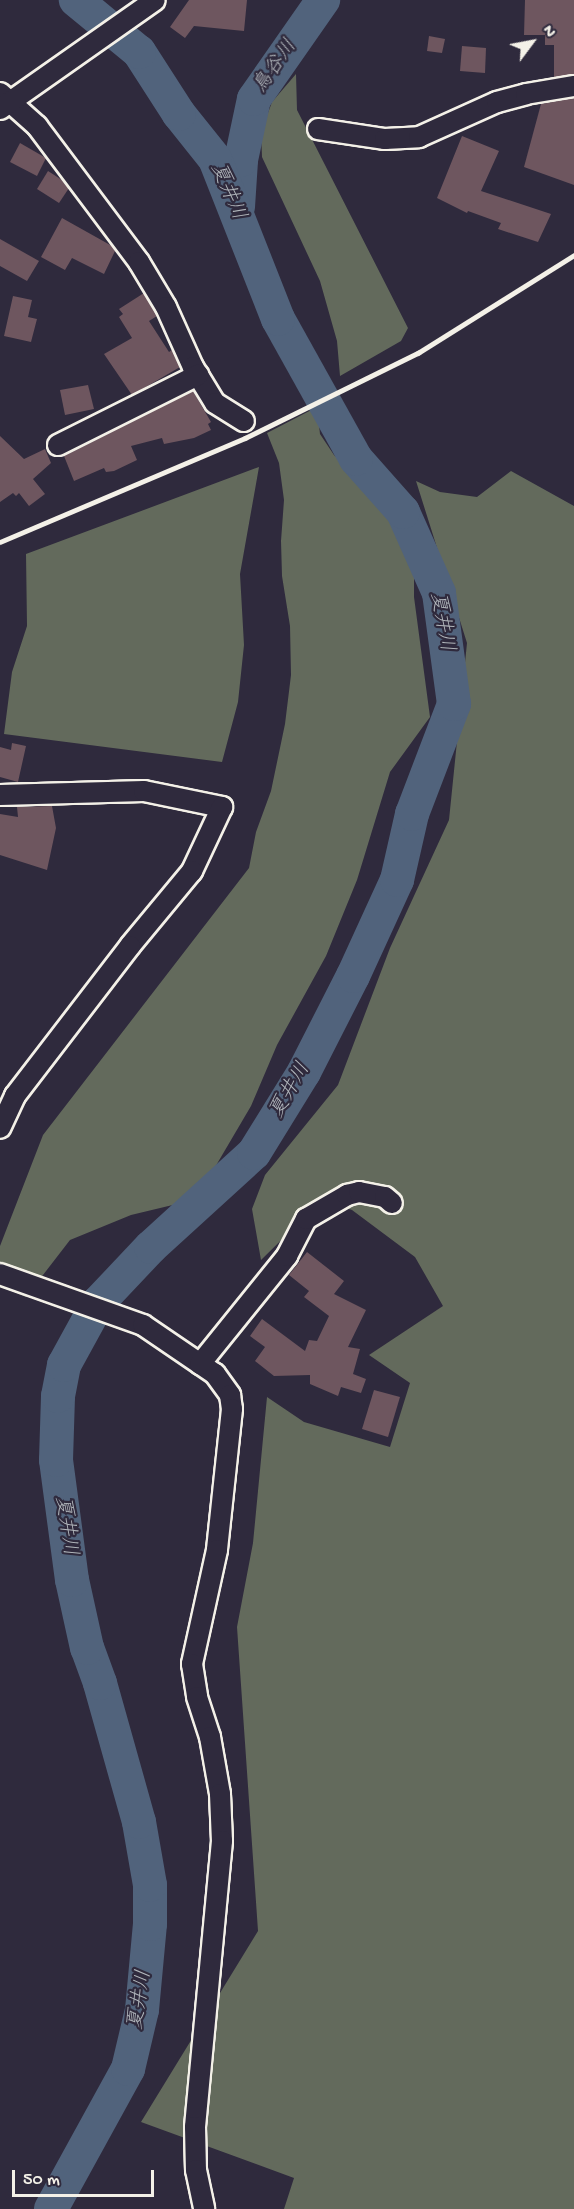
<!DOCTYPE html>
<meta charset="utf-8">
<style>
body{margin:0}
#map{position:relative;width:574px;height:2209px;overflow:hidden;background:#2f2a3d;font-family:"Gochi Hand","Klee One",sans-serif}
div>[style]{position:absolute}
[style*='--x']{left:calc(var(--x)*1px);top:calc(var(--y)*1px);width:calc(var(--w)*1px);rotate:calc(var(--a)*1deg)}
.green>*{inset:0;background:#636a5c}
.river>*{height:34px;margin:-17px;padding:0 17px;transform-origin:17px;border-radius:17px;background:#51637c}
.building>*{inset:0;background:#6e565f}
.roads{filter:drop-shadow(2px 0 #f4f1e8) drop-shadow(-2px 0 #f4f1e8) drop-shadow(0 2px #f4f1e8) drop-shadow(0 -2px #f4f1e8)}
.street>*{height:20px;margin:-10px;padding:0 10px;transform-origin:10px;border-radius:10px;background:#2f2a3d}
.rail>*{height:4.5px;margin:-2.25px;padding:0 2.25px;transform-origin:2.25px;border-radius:2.25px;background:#f4f1e8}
span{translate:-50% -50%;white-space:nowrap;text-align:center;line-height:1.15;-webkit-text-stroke:4.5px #2f2a3d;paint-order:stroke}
.water-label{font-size:20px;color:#b3b8bd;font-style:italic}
.north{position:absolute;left:502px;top:12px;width:60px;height:60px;-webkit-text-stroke:4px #2f2a3d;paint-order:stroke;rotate:58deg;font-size:16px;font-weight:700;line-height:24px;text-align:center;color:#f4f1e8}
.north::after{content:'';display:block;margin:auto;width:21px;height:27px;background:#f4f1e8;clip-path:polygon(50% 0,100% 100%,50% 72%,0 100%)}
.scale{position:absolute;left:12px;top:2170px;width:142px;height:27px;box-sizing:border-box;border:3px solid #f4f1e8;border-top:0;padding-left:8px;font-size:18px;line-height:21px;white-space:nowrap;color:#f4f1e8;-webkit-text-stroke:4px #2f2a3d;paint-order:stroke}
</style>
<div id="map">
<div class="green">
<div style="clip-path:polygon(296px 74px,297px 110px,408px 328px,401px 341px,340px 376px,337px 341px,320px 281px,262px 157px,261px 132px,272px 102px)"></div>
<div style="clip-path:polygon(317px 407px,320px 434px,334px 455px,388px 508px,414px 559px,414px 597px,430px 717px,390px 772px,357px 880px,326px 956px,277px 1045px,251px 1106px,201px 1191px,181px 1203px,131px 1215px,70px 1240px,26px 1297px,0 1286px,0 1246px,43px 1135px,249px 868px,256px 832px,271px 791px,285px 724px,291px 675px,290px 626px,282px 576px,281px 541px,284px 500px,279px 463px,267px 433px)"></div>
<div style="clip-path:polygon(259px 467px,240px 574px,244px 645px,238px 702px,222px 762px,4px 734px,12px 672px,27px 626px,26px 554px)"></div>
<div style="clip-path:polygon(511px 471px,574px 506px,574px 2209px,284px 2209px,294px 2178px,141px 2122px,258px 1931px,237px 1627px,253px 1543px,267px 1397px,304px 1422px,390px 1447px,410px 1383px,369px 1355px,443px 1306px,415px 1257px,352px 1210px,322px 1200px,261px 1260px,252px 1209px,265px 1175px,338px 1085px,390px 948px,449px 820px,467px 643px,416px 481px,440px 492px,477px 497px)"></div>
</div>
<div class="river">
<div style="--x:238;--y:207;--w:47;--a:-86.3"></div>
<div style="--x:241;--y:160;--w:62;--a:-78"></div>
<div style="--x:254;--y:99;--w:121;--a:-55.1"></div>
<div style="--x:51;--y:2209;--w:160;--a:-61.2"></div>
<div style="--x:128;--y:2069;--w:61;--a:-76.7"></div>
<div style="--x:142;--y:2010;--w:86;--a:-84.7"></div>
<div style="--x:150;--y:1924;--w:39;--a:-90"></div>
<div style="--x:150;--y:1885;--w:64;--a:-99.9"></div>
<div style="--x:139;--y:1822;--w:144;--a:-105.7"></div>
<div style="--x:100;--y:1683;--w:37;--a:-110"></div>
<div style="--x:87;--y:1648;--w:70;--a:-102.4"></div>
<div style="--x:72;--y:1580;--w:121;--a:-97.6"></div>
<div style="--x:56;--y:1460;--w:64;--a:-88.2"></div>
<div style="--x:58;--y:1396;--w:32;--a:-79"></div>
<div style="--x:64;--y:1365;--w:71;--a:-61.3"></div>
<div style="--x:98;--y:1303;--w:77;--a:-46.6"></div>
<div style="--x:151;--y:1247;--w:139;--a:-42.4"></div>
<div style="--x:254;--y:1153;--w:95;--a:-58.3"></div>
<div style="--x:304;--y:1072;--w:108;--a:-63"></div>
<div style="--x:353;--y:976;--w:106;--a:-65.4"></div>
<div style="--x:397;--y:880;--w:68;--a:-77.2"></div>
<div style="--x:412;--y:814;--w:118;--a:-69.1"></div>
<div style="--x:454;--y:704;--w:112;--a:-97.7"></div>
<div style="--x:439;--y:593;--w:89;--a:-114"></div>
<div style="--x:403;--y:512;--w:71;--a:-131.6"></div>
<div style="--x:356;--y:459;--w:160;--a:-119.1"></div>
<div style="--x:278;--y:319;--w:172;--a:-111.5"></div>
<div style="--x:215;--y:159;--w:58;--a:-128.7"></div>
<div style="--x:179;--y:114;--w:74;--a:-122.8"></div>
<div style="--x:139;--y:52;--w:82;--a:-140.5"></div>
</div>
<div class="building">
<div style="clip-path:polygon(189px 0,247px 0,244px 31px,194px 26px,185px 38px,170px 27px)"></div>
<div style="clip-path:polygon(525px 0,574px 0,574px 74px,554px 77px,554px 45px,545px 45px,545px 35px,524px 35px)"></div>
<div style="clip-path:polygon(429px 36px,445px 39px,442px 53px,427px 51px)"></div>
<div style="clip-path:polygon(462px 46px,486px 48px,485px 73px,460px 71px)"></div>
<div style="clip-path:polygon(574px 98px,574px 185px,524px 167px,541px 104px)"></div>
<div style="clip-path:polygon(462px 136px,499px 151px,481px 191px,551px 214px,538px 242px,498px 229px,501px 223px,468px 211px,467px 213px,437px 198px)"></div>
<div style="clip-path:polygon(20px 143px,46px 158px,37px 176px,10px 162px)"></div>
<div style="clip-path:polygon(48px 171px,62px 180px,69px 188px,59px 203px,37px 189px)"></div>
<div style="clip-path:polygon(62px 218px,112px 246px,115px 251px,104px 274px,72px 258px,65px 270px,41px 257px)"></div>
<div style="clip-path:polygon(0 239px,39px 261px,27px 281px,0 266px)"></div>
<div style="clip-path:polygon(144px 293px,157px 316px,149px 321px,169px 352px,172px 350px,180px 367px,132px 395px,104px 354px,132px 338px,119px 317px,123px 314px,119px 309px)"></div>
<div style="clip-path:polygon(13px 296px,32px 300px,28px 317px,37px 319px,31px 342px,4px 336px)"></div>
<div style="clip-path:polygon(88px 385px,94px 409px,65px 415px,60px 390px)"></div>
<div style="clip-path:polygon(193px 391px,211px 422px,208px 424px,211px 430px,194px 438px,164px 444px,162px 438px,131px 446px,137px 460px,114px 471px,106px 472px,104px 468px,74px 481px,64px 456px)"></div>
<div style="clip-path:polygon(0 436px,24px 459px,45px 449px,51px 463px,33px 479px,45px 494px,29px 506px,19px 493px,16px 496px,13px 493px,0 502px)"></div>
<div style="clip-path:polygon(12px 743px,26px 746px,18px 782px,0 777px,0 747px,11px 750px)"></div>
<div style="clip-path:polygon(52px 806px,56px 828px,47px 870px,0 855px,0 814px,18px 817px,17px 807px)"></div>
<div style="clip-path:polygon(307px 1252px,344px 1281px,334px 1294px,366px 1310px,348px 1347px,360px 1349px,353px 1374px,366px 1379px,361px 1393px,341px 1387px,338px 1396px,310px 1384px,310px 1375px,274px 1376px,255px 1361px,265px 1347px,250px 1336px,262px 1319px,305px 1351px,309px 1340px,317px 1341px,329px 1316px,304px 1297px,309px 1291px,289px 1275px)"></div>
<div style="clip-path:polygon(374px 1390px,400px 1397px,388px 1437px,362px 1429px)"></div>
</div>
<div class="roads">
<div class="street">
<div style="--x:0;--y:93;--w:50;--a:41.7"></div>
<div style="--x:37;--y:126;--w:170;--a:53.1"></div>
<div style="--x:139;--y:262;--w:52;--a:59"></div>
<div style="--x:166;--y:307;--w:66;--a:65.8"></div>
<div style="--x:193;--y:367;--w:42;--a:58.6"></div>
<div style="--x:215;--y:403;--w:34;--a:32"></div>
<div style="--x:0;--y:109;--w:189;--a:-35.1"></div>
<div style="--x:318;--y:129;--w:68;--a:8.5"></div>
<div style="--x:385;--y:139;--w:34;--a:-3"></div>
<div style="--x:419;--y:137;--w:85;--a:-24.2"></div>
<div style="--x:497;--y:102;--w:30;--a:-15"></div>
<div style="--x:526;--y:94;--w:49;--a:-9.5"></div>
<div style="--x:58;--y:445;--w:157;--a:-26.6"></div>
<div style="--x:0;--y:795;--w:144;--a:-1.6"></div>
<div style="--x:144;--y:791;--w:80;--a:11.6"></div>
<div style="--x:222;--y:807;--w:71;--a:115.1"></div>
<div style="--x:192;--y:871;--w:97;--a:129.6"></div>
<div style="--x:130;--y:946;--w:189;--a:127.5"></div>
<div style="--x:15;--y:1096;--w:35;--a:115"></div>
<div style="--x:0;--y:1274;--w:152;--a:19.6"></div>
<div style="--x:143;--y:1325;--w:87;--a:34.2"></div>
<div style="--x:215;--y:1374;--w:26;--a:54"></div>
<div style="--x:230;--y:1395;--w:14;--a:82"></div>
<div style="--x:232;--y:1409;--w:142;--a:96.1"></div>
<div style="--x:217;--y:1550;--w:117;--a:102.4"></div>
<div style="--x:192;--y:1664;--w:33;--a:81"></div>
<div style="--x:197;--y:1697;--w:42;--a:72"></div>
<div style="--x:210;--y:1737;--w:58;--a:80"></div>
<div style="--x:220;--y:1794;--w:47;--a:87.6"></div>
<div style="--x:222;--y:1841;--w:287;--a:95.4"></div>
<div style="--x:195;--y:2127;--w:43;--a:88.7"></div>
<div style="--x:196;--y:2170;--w:40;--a:78"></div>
<div style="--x:200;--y:1364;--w:139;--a:-51.1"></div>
<div style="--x:287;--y:1256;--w:42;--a:-62.8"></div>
<div style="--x:306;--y:1219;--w:48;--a:-30.3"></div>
<div style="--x:347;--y:1195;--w:12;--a:-14"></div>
<div style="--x:359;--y:1192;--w:26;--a:11"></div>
<div style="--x:385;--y:1197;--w:9;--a:41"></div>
</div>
</div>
<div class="rail">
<div style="--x:0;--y:542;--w:266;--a:-23"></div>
<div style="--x:245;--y:438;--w:193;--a:-26.2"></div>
<div style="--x:418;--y:353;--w:184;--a:-32.1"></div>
</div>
<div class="water-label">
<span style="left:276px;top:67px;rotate:-55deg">鳥谷川</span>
<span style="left:227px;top:192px;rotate:67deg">夏井川</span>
<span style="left:441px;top:622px;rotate:80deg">夏井川</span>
<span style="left:291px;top:1091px;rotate:-60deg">夏井川</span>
<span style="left:65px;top:1526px;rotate:82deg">夏井川</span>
<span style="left:141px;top:2000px;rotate:-81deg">夏井川</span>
</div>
<div class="north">N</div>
<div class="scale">50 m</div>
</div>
